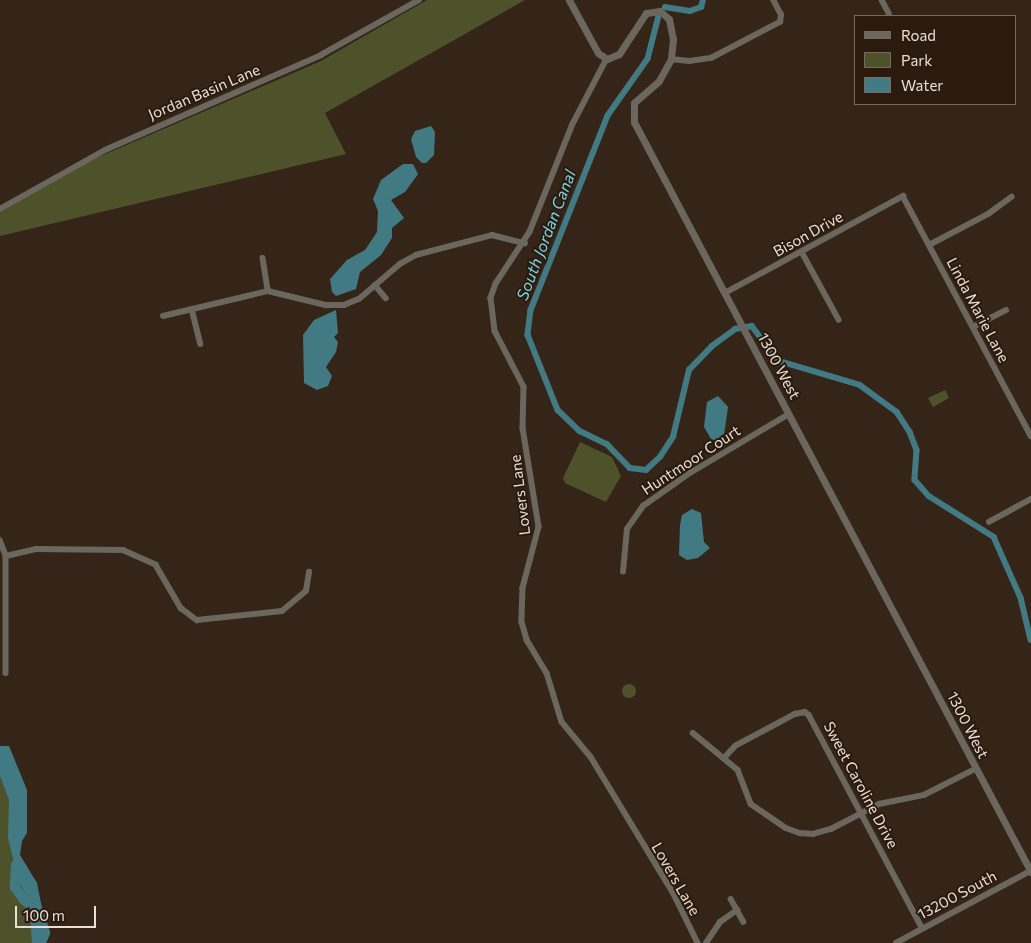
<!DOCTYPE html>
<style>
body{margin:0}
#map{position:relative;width:1031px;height:943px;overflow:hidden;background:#352518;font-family:Commissioner,sans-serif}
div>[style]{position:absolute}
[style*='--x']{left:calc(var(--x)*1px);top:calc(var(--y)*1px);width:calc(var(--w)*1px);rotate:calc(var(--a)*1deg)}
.green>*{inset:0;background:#4e522a}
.round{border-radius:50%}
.water>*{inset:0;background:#427a84}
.canal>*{height:5.5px;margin:-2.75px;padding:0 2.75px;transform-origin:2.75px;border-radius:2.75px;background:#427a84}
.river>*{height:10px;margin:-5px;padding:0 5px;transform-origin:5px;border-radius:5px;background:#427a84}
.minor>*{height:5.5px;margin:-2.75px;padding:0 2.75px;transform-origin:2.75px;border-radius:2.75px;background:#6b675e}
.tertiary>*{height:7px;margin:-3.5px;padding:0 3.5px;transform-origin:3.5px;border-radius:3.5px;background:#6b675e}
span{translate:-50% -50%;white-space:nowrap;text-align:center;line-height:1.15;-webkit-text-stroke:4px #2b1b0e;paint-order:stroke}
.street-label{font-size:15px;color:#eadfd7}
.water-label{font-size:16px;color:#79d5e5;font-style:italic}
.legend{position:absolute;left:854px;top:15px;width:162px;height:90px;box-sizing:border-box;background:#2b1b0e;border:1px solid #77695e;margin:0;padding:6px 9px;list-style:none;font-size:15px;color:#eadfd7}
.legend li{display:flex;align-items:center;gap:10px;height:25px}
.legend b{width:25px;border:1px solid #77695e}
.scale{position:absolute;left:15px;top:906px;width:81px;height:22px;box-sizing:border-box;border:2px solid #eadfd7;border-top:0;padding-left:6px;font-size:15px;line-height:18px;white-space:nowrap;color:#eadfd7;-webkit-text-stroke:4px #2b1b0e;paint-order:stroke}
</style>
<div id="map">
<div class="green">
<div style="clip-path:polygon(427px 0,525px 0,325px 113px,346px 154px,0 236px,0 212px,94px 159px,321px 61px)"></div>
<div style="clip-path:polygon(945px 390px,949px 398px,933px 407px,928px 398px)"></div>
<div style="clip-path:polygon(580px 442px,612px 457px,621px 476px,606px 502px,565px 483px,563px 478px)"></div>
<div class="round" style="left:622px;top:684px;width:14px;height:14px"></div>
<div style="clip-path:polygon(0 764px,6px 768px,13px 828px,30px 903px,35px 908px,36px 943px,0 943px)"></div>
</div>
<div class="water">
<div style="clip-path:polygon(431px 126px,435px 132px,434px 155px,426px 163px,422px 163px,416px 157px,411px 139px,415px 131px)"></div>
<div style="clip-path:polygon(403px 164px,413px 164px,418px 174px,405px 192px,391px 200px,404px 218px,392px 228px,392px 238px,381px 255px,360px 272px,356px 289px,336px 296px,332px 292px,330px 279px,347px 260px,365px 250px,377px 232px,378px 211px,373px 199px,381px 180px)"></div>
<div style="clip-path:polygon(336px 310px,338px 333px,334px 337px,338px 342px,336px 352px,326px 367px,332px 376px,328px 386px,317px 390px,304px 383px,303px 335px,314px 320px)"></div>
<div style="clip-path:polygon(718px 396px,728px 407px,724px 435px,716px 441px,711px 439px,704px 427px,707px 402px)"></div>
<div style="clip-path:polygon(692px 509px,701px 513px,704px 542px,710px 548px,698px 558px,687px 560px,679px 555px,680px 525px,682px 515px)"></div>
<div style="clip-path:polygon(0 746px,9px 746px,27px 790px,27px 833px,22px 841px,20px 855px,37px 883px,44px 918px,43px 943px,32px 943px,29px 899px,11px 869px,14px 862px,8px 838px,9px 800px,0 776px)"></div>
</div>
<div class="canal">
<div style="--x:665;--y:7;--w:25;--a:9"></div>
<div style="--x:690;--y:11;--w:12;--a:-20"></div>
<div style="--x:701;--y:7;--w:7;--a:-74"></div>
<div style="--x:659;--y:16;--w:44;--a:104.3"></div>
<div style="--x:648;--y:59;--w:70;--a:125.1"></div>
<div style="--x:608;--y:116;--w:209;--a:111.6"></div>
<div style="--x:531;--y:310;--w:25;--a:97"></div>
<div style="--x:528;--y:335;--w:81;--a:68.2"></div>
<div style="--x:558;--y:410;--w:30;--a:44"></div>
<div style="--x:580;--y:431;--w:30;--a:26"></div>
<div style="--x:607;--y:444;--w:33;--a:46"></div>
<div style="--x:630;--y:468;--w:16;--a:7"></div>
<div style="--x:646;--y:470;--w:19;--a:-43"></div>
<div style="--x:660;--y:457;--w:24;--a:-57"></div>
<div style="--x:673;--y:437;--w:69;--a:-76.6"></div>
<div style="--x:689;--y:370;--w:33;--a:-46"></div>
<div style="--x:712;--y:346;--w:29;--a:-36"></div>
<div style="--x:735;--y:329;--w:17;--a:-10"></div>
<div style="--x:752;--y:326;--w:44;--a:52.4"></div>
<div style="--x:779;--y:361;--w:84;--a:16.5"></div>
<div style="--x:860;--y:385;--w:46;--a:36.1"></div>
<div style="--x:897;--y:412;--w:24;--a:57"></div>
<div style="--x:910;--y:432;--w:19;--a:69"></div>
<div style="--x:917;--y:450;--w:30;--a:94"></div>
<div style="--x:915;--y:480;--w:21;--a:49"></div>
<div style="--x:929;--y:496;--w:77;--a:32.2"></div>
<div style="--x:994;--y:537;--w:67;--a:66.1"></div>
<div style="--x:1021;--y:598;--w:43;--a:76.6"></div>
</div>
<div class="river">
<div style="--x:16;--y:865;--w:22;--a:93"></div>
<div style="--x:15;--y:887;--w:16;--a:55"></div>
<div style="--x:24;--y:900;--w:17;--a:36"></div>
<div style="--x:38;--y:910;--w:24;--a:73"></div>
<div style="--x:45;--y:933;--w:11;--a:112"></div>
</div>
<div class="minor">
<div style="--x:882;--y:0;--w:15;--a:62"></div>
<div style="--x:607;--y:59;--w:73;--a:117.6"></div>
<div style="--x:573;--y:124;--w:116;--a:111.7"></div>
<div style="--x:530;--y:232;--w:62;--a:123.2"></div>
<div style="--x:496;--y:284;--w:15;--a:110"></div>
<div style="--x:491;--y:298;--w:33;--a:83"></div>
<div style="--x:495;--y:331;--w:63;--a:62.6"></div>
<div style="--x:524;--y:387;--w:41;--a:91.4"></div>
<div style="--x:523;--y:428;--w:100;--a:80.8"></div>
<div style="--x:539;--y:527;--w:63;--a:104.7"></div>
<div style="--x:523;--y:588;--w:34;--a:92"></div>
<div style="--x:522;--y:622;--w:19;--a:74"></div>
<div style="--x:527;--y:640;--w:39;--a:59"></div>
<div style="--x:547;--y:673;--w:51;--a:73"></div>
<div style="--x:562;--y:722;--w:45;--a:50.4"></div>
<div style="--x:591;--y:757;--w:160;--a:58.8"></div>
<div style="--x:674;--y:894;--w:55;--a:63.9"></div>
<div style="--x:671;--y:59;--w:18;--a:6"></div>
<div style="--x:689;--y:61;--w:22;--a:-8"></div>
<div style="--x:711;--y:58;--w:78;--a:-27.6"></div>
<div style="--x:780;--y:22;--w:7;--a:-82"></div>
<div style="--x:781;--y:15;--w:17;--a:-118"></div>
<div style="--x:0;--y:209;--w:120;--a:-29.3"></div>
<div style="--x:105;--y:150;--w:236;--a:-23.7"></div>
<div style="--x:321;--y:55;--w:112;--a:-29.3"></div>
<div style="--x:929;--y:245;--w:67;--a:-27.7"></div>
<div style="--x:988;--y:214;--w:29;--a:-36"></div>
<div style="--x:802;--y:252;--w:77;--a:61.4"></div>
<div style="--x:263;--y:258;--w:33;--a:81"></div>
<div style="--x:375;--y:285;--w:17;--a:50"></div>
<div style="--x:725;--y:293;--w:203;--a:-28.6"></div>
<div style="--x:903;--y:196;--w:272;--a:61.9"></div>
<div style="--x:192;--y:309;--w:36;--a:76"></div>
<div style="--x:163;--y:316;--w:108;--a:-13.4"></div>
<div style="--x:268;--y:291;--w:60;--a:13.6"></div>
<div style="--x:326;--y:305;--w:18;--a:0"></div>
<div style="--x:344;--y:305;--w:16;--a:-22"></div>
<div style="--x:359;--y:299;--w:54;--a:-40.5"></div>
<div style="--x:400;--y:264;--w:18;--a:-29"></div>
<div style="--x:416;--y:255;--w:79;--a:-14.7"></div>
<div style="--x:492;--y:235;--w:34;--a:14"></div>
<div style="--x:973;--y:327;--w:37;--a:-27"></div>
<div style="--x:989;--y:522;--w:48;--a:-28.7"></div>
<div style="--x:0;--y:540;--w:17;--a:69"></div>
<div style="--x:6;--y:556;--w:117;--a:90"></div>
<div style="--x:6;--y:556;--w:31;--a:-13"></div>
<div style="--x:36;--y:549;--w:87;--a:0.7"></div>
<div style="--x:123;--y:550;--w:36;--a:24"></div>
<div style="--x:156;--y:565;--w:50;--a:59.8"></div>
<div style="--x:181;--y:608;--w:20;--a:37"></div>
<div style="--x:197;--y:620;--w:85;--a:-6"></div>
<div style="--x:282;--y:611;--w:31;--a:-40"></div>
<div style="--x:306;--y:591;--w:19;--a:-81"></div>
<div style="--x:623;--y:572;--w:43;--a:-84.7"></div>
<div style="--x:627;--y:529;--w:28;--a:-55"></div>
<div style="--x:643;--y:506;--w:57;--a:-35.1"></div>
<div style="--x:690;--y:473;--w:115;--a:-30.8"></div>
<div style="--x:693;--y:733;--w:58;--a:39.4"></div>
<div style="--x:738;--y:770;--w:36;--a:69"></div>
<div style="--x:751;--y:804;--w:42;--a:34.4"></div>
<div style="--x:786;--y:828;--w:15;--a:20"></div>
<div style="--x:800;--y:833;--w:13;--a:4"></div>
<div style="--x:813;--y:834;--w:19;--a:-16"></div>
<div style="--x:831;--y:829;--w:54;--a:-27.5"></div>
<div style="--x:879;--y:804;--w:46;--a:-11.3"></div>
<div style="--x:924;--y:795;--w:57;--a:-27"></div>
<div style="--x:724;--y:758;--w:16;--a:-47"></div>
<div style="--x:735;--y:746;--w:68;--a:-28.1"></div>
<div style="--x:795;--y:714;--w:10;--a:-11"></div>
<div style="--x:805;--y:712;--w:5;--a:37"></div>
<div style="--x:809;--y:715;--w:242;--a:62"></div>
<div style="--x:731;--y:899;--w:26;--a:61"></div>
<div style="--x:706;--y:943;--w:25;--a:-56"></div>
<div style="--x:720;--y:922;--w:21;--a:-35"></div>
<div style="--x:896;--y:943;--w:152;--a:-28.2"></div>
</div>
<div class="tertiary">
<div style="--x:569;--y:0;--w:60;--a:61.3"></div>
<div style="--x:598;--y:53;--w:11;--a:34"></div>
<div style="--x:607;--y:59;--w:13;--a:-23"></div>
<div style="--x:619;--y:54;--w:49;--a:-56.6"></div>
<div style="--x:646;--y:13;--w:14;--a:-8"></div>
<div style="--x:660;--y:11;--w:12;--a:42"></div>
<div style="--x:669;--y:19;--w:20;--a:79"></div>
<div style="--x:673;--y:39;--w:20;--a:96"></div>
<div style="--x:671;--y:59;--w:25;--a:119"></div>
<div style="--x:659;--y:81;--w:33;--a:139"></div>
<div style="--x:634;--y:103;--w:19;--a:90"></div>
<div style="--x:634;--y:122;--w:849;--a:62.11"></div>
</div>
<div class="street-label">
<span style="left:204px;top:92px;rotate:-23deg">Jordan Basin Lane</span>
<span style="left:808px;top:234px;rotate:-29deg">Bison Drive</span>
<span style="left:978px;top:310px;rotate:62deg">Linda Marie Lane</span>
<span style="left:779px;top:366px;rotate:62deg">1300 West</span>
<span style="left:691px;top:460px;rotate:-33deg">Huntmoor Court</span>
<span style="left:520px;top:495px;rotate:-97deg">Lovers Lane</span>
<span style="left:968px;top:725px;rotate:63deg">1300 West</span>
<span style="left:861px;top:785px;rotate:62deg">Sweet Caroline Drive</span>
<span style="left:676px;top:879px;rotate:60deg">Lovers Lane</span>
<span style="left:957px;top:895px;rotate:-28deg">13200 South</span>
</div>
<div class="water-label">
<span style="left:546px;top:235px;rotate:-69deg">South Jordan Canal</span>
</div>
<ul class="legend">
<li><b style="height:6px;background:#6b675e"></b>Road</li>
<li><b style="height:14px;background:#4e522a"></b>Park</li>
<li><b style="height:14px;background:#427a84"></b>Water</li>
</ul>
<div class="scale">100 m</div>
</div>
